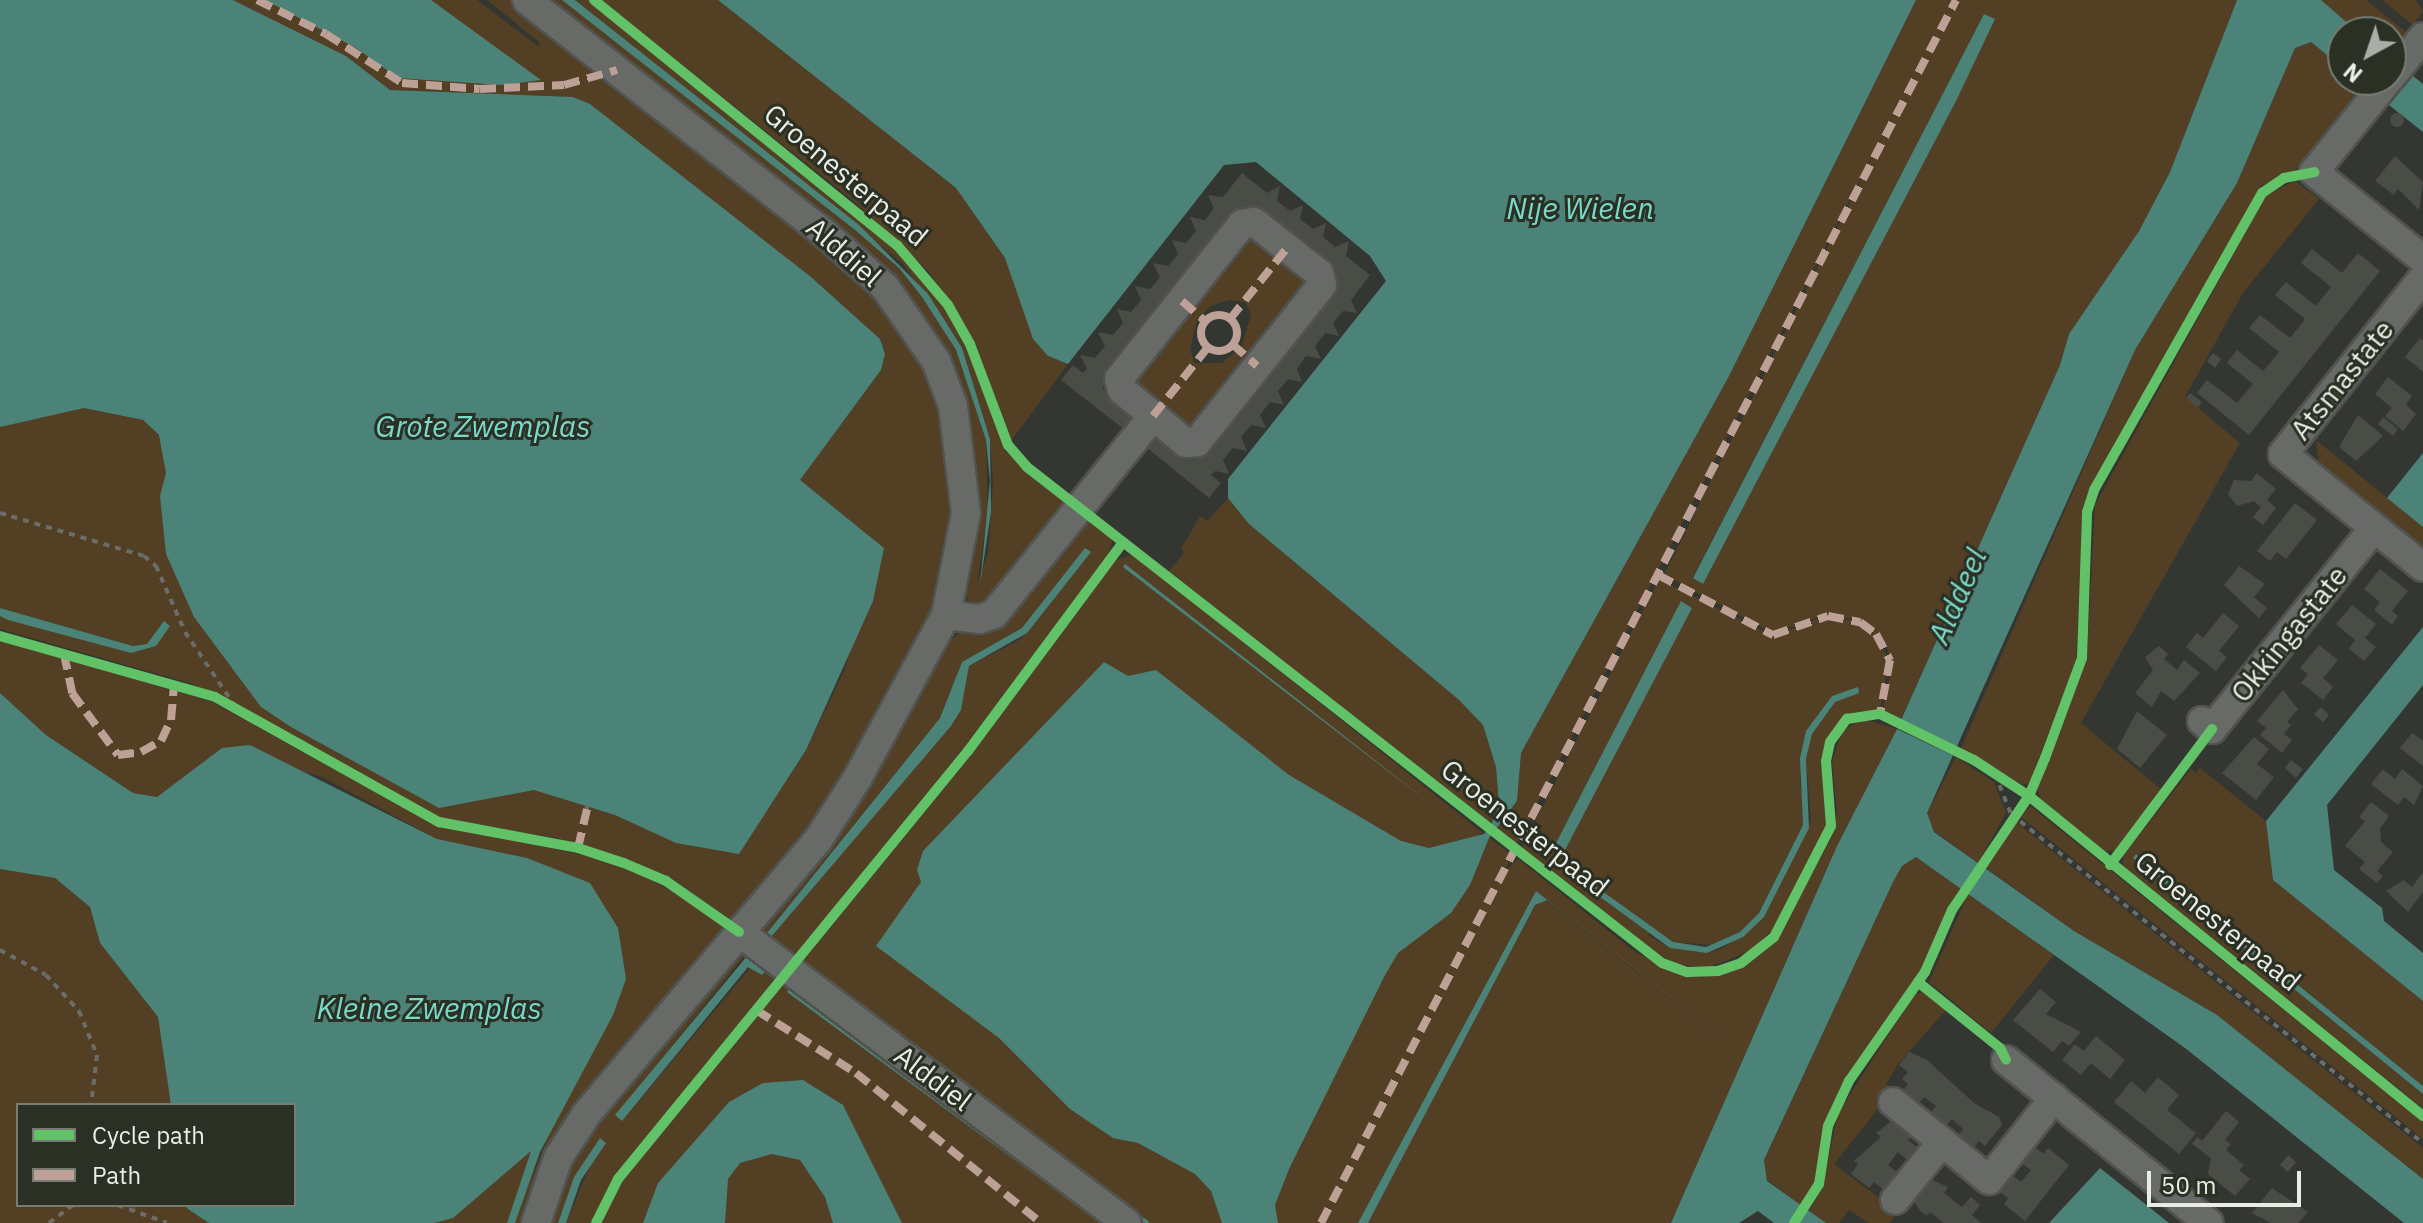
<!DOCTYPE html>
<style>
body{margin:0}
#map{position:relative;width:2423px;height:1223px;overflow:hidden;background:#343731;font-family:"IBM Plex Sans",sans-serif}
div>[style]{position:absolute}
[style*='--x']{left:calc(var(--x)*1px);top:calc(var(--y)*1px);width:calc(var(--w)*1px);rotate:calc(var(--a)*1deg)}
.green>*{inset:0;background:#523f24}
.water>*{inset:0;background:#4c8379}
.pier>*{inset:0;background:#343731}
.stream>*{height:6px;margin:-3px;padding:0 3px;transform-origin:3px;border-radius:3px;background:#4c8379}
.building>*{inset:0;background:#4a4c46}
.round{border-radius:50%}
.path>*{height:4px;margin-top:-2px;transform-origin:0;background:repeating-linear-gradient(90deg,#6b6d6a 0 6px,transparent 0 12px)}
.roads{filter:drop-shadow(2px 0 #51534f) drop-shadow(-2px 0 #51534f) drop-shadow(0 2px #51534f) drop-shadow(0 -2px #51534f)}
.minor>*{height:28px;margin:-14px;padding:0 14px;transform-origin:14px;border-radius:14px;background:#686a68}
.quiet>*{height:8px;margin-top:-4px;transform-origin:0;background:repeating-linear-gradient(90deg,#bda197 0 16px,transparent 0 24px)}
.quiet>.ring{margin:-4px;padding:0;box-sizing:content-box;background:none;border:8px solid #bda197;border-radius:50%}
.cycleway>*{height:10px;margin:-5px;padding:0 5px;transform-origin:5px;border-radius:5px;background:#61c268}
span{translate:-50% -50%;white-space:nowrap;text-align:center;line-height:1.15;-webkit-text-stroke:6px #2b3024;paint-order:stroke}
.street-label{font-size:28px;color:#eaede6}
.water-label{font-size:30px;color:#79dacb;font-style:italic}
.legend{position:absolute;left:16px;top:1103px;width:280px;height:104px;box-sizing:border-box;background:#2b3024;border:2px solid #777c72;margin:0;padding:10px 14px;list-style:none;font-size:24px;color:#eaede6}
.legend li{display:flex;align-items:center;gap:16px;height:40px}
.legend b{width:40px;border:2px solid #777c72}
.north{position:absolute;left:2327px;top:16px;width:80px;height:80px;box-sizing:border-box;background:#2b3024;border:2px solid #777c72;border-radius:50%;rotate:220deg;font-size:22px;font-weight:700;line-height:32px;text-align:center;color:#eaede6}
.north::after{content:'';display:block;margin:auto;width:28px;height:36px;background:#aaada7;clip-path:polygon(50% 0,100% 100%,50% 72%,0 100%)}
.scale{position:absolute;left:2147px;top:1171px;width:154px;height:36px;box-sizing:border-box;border:4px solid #eaede6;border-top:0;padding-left:10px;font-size:24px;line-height:28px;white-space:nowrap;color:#eaede6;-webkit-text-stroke:6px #2b3024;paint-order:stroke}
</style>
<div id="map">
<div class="green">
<div style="clip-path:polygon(233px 0,477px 0,539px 47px,540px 43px,487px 0,513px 0,877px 288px,938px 387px,956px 536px,927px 632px,810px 834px,735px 924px,672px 878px,634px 862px,557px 838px,450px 821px,428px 812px,193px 684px,0 629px,0 616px,132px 653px,156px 646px,162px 624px,147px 644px,133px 646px,0 608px,0 418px,84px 408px,143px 420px,512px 782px,739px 853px,806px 750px,844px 671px,884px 548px,800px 480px,881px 370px,885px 354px,880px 339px,811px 277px,573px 97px,390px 90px,346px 56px)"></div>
<div style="clip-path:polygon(541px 0,562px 0,855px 230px,899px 268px,922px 297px,956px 350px,986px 440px,988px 511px,977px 584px,988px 553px,993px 481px,990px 439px,962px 348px,903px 264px,575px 0,589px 0,849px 207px,895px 247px,934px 290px,975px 363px,1006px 452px,1072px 506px,998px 598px,974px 607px,965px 596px,971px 539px,922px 321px,678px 101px)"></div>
<div style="clip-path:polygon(600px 0,718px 0,956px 188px,1005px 258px,1048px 356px,1068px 364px,1011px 441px,975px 343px,929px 272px,851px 199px)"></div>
<div style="clip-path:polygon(evenodd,1916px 0,2237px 0,2170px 172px,2139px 231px,2069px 334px,2060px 365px,1901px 719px,1883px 710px,1891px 670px,1888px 649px,1861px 621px,1828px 614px,1773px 633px,1664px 575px,1899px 104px,1516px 845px,1496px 829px,1517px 801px,1521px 753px,1728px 378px,1916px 0,1984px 14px,1956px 101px,1703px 583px,1693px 577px,1984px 14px)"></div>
<div style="clip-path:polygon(2321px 0,2366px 0,2406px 32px,2391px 50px,2391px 32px,2358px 32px)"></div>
<div style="clip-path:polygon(2382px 0,2416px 0,2423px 11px,2413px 25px)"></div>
<div style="clip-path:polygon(2311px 42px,2343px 68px,2343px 80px,2363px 84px,2296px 170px,2261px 186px,2090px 488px,2083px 509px,2076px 661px,2030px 782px,2023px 785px,1961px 748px,2135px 350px,2237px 183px,2295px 48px)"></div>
<div style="clip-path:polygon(2295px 181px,2319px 199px,2243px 293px,2185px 397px,2240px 443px,2081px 723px,2162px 790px,2115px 850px,2103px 852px,2040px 799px,2038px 788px,2087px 657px,2095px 505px,2267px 194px)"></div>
<div style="clip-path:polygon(evenodd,1247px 231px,1314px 279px,1194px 435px,1128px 384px,1247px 231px,1229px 300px,1245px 302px,1251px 314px,1242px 346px,1222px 363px,1195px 363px,1190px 350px,1197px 320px,1211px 306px,1229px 300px)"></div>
<div style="clip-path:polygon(2316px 440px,2423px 527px,2423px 546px,2319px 462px)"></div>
<div style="clip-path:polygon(1228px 498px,1249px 524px,1459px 700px,1483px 725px,1496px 767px,1499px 804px,1491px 825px,1169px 571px,1184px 553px,1181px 549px,1200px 516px,1207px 521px)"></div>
<div style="clip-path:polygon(evenodd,1086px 519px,1113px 539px,1108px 555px,965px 746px,791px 960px,756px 929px,826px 847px,946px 645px,1086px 519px,1022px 628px,1027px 633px,1019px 640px,969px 666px,961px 710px,767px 932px,940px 718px,962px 662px,1022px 628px)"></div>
<div style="clip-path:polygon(1133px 554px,1484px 834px,1479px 833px,1481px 852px,1489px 838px,1511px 854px,1505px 872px,1518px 859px,1635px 952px,1686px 976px,1732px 971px,1777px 940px,1832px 837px,1837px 812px,1832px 762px,1842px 731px,1863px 719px,1897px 729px,1837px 846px,1671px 1223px,1368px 1223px,1535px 905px,1546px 900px,1731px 1048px,1536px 891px,1358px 1223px,601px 1223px,622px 1182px,972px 754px,1116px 560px)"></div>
<div style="clip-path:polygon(evenodd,1659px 579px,1773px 636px,1814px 620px,1850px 620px,1875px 635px,1889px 660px,1880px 709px,1844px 715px,1826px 740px,1821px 760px,1826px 825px,1777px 925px,1752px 950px,1708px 968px,1676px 964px,1641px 944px,1521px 849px,1659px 579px,1681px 602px,1692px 608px,1555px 845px,1681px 602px,1659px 579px,1858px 693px,1835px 701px,1812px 734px,1806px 759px,1811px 822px,1764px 917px,1723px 948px,1707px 953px,1670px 948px,1648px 935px,1651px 930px,1673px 942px,1712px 945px,1740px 932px,1759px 913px,1805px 821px,1800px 780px,1806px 731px,1832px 696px,1858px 693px)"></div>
<div style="clip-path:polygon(0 640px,212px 702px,433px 824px,580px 854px,631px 870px,688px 899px,726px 929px,524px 1223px,515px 1223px,518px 1211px,550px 1131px,437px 839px,322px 777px,222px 748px,157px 797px,133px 793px,46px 735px,0 693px)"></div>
<div style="clip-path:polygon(1956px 757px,1994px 782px,2006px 813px,1978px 863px,1934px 831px,1927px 813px)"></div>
<div style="clip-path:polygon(2200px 768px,2266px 821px,2273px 880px,2423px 1001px,2423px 1086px,2137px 854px,2133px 858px,2423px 1094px,2423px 1108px,2123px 868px,2123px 856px,2191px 769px,2196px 773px)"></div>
<div style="clip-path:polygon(2030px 806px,2423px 1122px,2423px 1139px,2021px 817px)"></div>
<div style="clip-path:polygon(2017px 823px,2423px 1148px,2423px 1179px,2217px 1015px,2074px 931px,1986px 868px)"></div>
<div style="clip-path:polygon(1916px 857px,1960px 888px,1922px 968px,1840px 1087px,1824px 1124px,1814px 1183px,1801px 1205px,1767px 1180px,1764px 1161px,1893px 882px,1902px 865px)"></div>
<div style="clip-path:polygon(0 869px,55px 878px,90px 907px,100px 943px,158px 1017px,172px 1095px,171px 1105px,18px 1105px,18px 1205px,185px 1205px,209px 1223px,0 1223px)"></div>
<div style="clip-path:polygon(1968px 894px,2054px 955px,1991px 1033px,1929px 982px)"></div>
<div style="clip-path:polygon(evenodd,741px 946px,782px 971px,615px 1176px,591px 1223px,566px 1223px,591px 1163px,574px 1177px,558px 1223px,548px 1223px,572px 1158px,599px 1115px,741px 946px,743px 958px,751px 967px,622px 1121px,616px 1115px,743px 958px)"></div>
<div style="clip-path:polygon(1923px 992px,1946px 1010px,1898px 1064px,1886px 1084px,1893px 1090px,1834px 1164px,1898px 1212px,1889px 1223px,1869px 1223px,1849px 1210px,1839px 1223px,1826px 1223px,1809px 1211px,1822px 1189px,1838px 1113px,1915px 994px)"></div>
<div style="clip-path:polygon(532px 1150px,507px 1223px,423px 1223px)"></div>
</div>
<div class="water">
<div style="clip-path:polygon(0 0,233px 0,346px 56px,390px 90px,573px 97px,590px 104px,811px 277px,880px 339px,885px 354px,881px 370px,800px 480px,884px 548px,873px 601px,806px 750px,739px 854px,676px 843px,615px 815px,534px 790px,439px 808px,291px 727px,261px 707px,194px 617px,166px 554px,160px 496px,166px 473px,159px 435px,143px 420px,84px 408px,0 427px)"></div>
<div style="clip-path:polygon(265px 0,431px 0,541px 80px,501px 85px,398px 78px,356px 48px)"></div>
<div style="clip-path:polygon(562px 0,575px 0,859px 225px,928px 294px,962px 348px,990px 439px,991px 512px,980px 585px,990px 481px,986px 440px,956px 350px,922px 297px,899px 268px,855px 230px)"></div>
<div style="clip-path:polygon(718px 0,1916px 0,1728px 378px,1521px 753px,1517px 801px,1489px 838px,1470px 885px,1451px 913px,1398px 953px,1385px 975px,1289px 1169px,1275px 1205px,1278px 1223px,1222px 1223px,1211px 1191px,1195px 1174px,1138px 1143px,1113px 1138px,1070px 1109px,999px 1038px,876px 946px,921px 882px,917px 870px,923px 851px,1104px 662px,1128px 676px,1156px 670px,1289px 775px,1401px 841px,1429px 848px,1484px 834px,1491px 825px,1499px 804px,1496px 767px,1483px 725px,1459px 700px,1249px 524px,1228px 498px,1228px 479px,1386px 281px,1370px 256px,1256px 162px,1224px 165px,1068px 364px,1048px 356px,1033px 339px,1005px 258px,956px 188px)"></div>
<div style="clip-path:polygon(2237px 0,2321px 0,2358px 32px,2343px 32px,2343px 68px,2311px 42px,2295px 48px,2237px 183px,2135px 350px,1927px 813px,1934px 832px,2074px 931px,2217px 1015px,2423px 1179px,2423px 1223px,2404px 1223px,2185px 1048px,1916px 857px,1902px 866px,1893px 882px,1764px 1160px,1767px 1181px,1826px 1223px,1774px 1223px,1758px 1211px,1739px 1223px,1671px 1223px,1837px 846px,1897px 729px,2060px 365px,2069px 334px,2139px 231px,2170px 172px)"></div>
<div style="clip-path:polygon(1984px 14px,1995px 19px,1956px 101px,1703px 584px,1693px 578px)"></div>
<div style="clip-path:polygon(2413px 76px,2423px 84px,2423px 132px,2389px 105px)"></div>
<div style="clip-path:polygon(2423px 453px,2423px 527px,2387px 498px)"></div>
<div style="clip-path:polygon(1085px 548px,1091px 552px,1027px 633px,969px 666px,961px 710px,951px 726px,771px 937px,767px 933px,940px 718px,962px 662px,1022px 628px)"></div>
<div style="clip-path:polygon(1125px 564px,1432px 805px,1123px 567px)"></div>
<div style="clip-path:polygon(1681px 601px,1692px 608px,1565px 850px,1555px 845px)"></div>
<div style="clip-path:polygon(0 608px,133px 646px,147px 644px,164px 621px,170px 626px,156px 646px,131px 653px,8px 620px,0 616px)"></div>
<div style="clip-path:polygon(2423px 627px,2423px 685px,2327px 805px,2334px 870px,2382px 908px,2384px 921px,2423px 953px,2423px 1001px,2273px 880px,2266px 821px)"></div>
<div style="clip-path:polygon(1858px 687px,1859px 693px,1835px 702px,1812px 734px,1806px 759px,1809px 828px,1764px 917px,1743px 937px,1707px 953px,1670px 948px,1581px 883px,1584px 878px,1673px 942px,1706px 947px,1740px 932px,1759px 913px,1803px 825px,1800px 758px,1806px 731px,1832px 696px)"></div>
<div style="clip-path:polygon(0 693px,46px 735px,133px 793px,157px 797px,222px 748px,250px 745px,437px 839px,527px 858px,590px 883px,618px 928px,626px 979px,613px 1015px,540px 1152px,515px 1223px,507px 1223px,531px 1151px,453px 1218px,434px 1223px,209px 1223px,188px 1209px,185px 1205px,294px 1205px,294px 1105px,171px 1105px,158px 1017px,100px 943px,90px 907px,55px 878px,0 869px)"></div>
<div style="clip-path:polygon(2136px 854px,2423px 1086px,2423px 1094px,2133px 858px)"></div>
<div style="clip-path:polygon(1536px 891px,1733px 1046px,1547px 900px,1535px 905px,1368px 1223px,1358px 1223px)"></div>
<div style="clip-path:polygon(748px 955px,768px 968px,762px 975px,748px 967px,622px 1121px,615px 1115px)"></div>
<div style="clip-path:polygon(791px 986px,1113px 1223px,1100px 1223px,787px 992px)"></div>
<div style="clip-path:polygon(803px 1080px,843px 1105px,902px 1223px,833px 1223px,825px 1197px,800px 1160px,772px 1154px,740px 1163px,728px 1179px,725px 1223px,643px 1223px,658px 1183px,729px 1102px,763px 1083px)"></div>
<div style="clip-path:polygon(600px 1138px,606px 1143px,581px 1180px,566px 1223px,558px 1223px,574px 1177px)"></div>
<div style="clip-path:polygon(2100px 1168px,2169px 1223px,2049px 1223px)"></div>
</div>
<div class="pier">
<div style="clip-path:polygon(1897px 718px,1964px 750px,1960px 759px,1893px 727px)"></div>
</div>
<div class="stream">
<div style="--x:1134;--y:1215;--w:14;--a:34"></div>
</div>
<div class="building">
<div class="round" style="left:2390px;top:113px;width:14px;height:14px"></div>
<div style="clip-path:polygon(2395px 156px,2423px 182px,2419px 210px,2398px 189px,2394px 195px,2375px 181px)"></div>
<div style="clip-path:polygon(1242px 173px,1267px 193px,1280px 186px,1277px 201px,1290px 211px,1303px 205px,1300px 219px,1313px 229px,1326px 223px,1323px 237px,1335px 247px,1349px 241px,1346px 256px,1370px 275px,1351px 300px,1357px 313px,1343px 311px,1333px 323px,1339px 336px,1325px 333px,1315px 346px,1321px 359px,1306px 356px,1297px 369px,1302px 382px,1288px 379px,1278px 391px,1284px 405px,1270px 402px,1260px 415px,1266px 428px,1251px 425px,1241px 437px,1247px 451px,1233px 448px,1223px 460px,1229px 474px,1215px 471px,1211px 475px,1221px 483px,1209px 498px,1141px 443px,1153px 428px,1193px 460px,1337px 279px,1246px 206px,1102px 388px,1141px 419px,1130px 434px,1061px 380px,1073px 365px,1083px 373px,1087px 369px,1080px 355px,1095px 358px,1105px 346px,1098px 332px,1113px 335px,1123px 323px,1117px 309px,1131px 312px,1141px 300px,1135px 286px,1150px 289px,1160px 277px,1153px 263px,1168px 266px,1178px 254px,1172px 240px,1186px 243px,1196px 231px,1190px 217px,1205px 220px,1214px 208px,1208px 195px,1223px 197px)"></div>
<div style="clip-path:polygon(2312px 249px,2342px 273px,2358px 253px,2380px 271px,2249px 435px,2197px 393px,2207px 380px,2237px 403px,2253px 384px,2227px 363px,2237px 350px,2263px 371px,2279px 352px,2249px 328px,2260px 315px,2290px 338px,2305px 319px,2275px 295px,2286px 282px,2316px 306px,2331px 287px,2301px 263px)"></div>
<div style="clip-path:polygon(2420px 338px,2423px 340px,2423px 372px,2405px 357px)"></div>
<div style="clip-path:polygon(2213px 353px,2221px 359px,2215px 368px,2207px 361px)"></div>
<div style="clip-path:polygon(2388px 377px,2412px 396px,2406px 405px,2416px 414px,2403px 431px,2385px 416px,2392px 408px,2375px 394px)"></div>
<div style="clip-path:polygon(2190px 393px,2202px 402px,2198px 408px,2186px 398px)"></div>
<div style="clip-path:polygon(2358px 415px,2383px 436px,2356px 461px,2339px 447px)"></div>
<div style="clip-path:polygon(2383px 417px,2398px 429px,2393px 436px,2378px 424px)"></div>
<div style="clip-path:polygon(2257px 473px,2276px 489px,2267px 500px,2276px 508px,2263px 525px,2253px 517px,2261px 507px,2254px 501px,2237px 506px,2228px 494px,2234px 480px,2251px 481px)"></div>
<div style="clip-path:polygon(2295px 503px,2317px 520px,2286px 559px,2277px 552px,2270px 561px,2257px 551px)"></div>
<div style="clip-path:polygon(2239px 566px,2265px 584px,2254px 597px,2267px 608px,2259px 618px,2224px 585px)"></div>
<div style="clip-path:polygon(2380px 569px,2408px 591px,2392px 611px,2398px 616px,2392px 625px,2374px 610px,2380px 602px,2364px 589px)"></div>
<div style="clip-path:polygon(2352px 605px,2376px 624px,2365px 638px,2376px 647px,2364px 661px,2349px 649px,2355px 640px,2336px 624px)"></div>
<div style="clip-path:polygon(2223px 613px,2239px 626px,2219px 651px,2227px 657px,2216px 671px,2186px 647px,2197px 633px,2203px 638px)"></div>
<div style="clip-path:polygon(2319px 645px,2338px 660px,2323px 678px,2333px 687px,2323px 700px,2301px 683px,2308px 674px,2300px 668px)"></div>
<div style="clip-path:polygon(2159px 646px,2168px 654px,2164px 659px,2177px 670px,2184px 660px,2200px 673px,2174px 701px,2161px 691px,2152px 707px,2135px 693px,2153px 670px,2145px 657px)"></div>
<div style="clip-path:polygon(2283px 690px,2298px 709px,2287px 722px,2291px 725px,2284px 734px,2292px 740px,2282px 753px,2260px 735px,2266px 728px,2257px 721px)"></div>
<div style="clip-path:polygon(2321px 707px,2329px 715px,2323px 722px,2314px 714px)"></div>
<div style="clip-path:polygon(2137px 711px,2167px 735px,2140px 768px,2117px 749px)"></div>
<div style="clip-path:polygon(2412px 733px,2423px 741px,2423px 766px,2400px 748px)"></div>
<div style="clip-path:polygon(2254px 737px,2269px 749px,2257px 764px,2274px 777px,2256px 800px,2222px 773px)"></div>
<div style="clip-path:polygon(2291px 760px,2303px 769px,2296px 778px,2285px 768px)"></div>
<div style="clip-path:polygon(2383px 769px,2395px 779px,2402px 769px,2423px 786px,2414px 805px,2404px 797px,2398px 805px,2371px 784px)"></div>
<div style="clip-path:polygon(2371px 802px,2389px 816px,2380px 828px,2381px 842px,2393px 852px,2377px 871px,2383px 876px,2377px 883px,2359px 869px,2365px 862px,2345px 846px,2365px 821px,2359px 817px)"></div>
<div style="clip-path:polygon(2423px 872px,2423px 892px,2408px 912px,2386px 891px,2404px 880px,2412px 887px)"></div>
<div style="clip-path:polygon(2040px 989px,2056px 1002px,2046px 1014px,2081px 1032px,2069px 1046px,2062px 1041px,2053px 1052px,2013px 1020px)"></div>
<div style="clip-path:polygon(2096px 1036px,2125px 1060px,2110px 1079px,2091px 1063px,2081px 1075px,2062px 1060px,2075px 1044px,2084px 1051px)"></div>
<div style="clip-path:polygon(1909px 1052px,1927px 1060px,1974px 1103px,1999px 1117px,2002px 1125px,1985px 1146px,1979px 1141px,1971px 1152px,1955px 1139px,1963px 1129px,1952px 1119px,1943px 1130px,1927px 1117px,1936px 1106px,1924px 1097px,1915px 1108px,1899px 1095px,1908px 1084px,1902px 1079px,1908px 1072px,1899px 1065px)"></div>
<div style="clip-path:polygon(2158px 1077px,2179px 1095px,2167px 1110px,2196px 1133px,2179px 1154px,2114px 1102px,2131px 1081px,2145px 1093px)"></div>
<div style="clip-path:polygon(2226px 1111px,2239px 1122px,2225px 1140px,2231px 1144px,2226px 1150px,2244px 1165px,2239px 1170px,2250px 1179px,2235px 1196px,2208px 1174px,2211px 1158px,2192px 1144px,2197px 1137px,2202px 1141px)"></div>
<div style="clip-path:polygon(1896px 1117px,1914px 1132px,1908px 1140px,1922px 1151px,1912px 1164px,1898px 1152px,1888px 1165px,1902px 1176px,1888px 1193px,1874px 1182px,1869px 1188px,1851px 1174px,1858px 1164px,1854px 1161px,1881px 1137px,1876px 1133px)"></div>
<div style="clip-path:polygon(2033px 1146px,2044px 1154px,2048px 1148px,2069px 1165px,2025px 1221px,2004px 1204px,2008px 1198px,1997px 1190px,2010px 1174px,2021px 1182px,2031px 1170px,2020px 1162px)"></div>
<div style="clip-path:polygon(2288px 1155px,2296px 1162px,2288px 1172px,2280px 1165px)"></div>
<div style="clip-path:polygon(1925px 1177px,1948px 1187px,1944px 1193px,1962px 1207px,1971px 1197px,1980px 1205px,1972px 1215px,1981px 1223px,1944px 1223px,1930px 1212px,1927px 1216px,1921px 1212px,1910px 1196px)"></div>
<div style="clip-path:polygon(2272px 1188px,2308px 1212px,2298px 1223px,2271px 1223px,2252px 1213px)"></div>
</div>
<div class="path">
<div style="--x:0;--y:513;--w:150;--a:16.6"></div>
<div style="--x:144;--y:556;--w:16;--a:40"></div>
<div style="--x:156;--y:566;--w:72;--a:66.3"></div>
<div style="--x:185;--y:632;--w:93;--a:56"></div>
<div style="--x:1995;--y:774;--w:43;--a:68.2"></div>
<div style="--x:2011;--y:814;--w:527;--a:38.61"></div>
<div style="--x:587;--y:809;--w:4;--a:-90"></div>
<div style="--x:0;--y:950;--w:52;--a:28.5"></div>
<div style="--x:46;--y:975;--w:49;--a:47.5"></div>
<div style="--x:79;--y:1011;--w:48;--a:67.8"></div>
<div style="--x:97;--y:1055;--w:50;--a:96.8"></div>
<div style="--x:118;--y:1205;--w:52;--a:20.2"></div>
<div style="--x:49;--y:1223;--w:30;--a:-37"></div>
</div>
<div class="roads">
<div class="minor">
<div style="--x:527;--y:0;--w:376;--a:38.1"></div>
<div style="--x:823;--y:232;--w:83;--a:41.6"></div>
<div style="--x:885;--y:287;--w:90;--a:55.4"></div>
<div style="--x:936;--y:361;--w:48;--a:69.3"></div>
<div style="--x:953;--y:406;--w:108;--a:83.1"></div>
<div style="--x:966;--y:513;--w:104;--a:101.1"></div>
<div style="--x:946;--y:615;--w:187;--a:118.5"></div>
<div style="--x:857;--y:779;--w:72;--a:122.6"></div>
<div style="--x:818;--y:840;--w:360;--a:130.2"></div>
<div style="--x:586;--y:1115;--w:51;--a:123.1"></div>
<div style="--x:558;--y:1158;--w:69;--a:108.7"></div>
<div style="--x:2391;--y:77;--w:51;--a:-51.3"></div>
<div style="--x:2388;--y:80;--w:118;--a:128.8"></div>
<div style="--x:2314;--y:172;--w:139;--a:38.6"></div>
<div style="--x:1254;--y:222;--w:83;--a:38.1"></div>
<div style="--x:1319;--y:273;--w:12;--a:76"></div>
<div style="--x:1322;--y:285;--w:201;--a:128.5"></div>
<div style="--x:1197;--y:442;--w:11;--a:175"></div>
<div style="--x:1186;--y:443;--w:83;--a:-140.4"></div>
<div style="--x:1122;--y:390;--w:11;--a:-105"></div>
<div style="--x:1119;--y:379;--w:198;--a:-51.6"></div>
<div style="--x:1242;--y:224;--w:12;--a:-9"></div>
<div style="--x:2423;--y:278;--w:225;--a:128.5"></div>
<div style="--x:2283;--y:454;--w:180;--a:38.9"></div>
<div style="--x:946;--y:615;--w:34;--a:7"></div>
<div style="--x:980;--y:619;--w:15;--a:-20"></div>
<div style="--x:994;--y:614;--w:254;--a:-51.2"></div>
<div style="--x:2202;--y:721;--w:13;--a:39"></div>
<div style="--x:2212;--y:729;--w:258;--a:-51.1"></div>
<div style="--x:739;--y:932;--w:485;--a:36.9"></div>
<div style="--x:2006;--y:1060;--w:260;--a:38.8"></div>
<div style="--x:1893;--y:1102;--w:124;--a:39.1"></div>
<div style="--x:1989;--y:1180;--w:105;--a:-51.6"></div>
<div style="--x:1895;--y:1200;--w:75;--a:-51"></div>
</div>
</div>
<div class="quiet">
<div style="--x:257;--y:0;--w:77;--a:26.2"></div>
<div style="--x:326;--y:34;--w:90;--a:32.8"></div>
<div style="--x:402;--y:83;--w:78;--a:4.4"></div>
<div style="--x:480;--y:89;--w:84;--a:-2.7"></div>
<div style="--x:564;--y:85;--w:55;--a:-15.8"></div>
<div style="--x:1182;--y:301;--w:30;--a:41"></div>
<div class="ring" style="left:1201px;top:315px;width:28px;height:28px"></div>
<div style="--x:1230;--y:319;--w:91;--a:-51.2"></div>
<div style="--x:1232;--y:344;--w:33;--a:41"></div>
<div style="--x:1153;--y:416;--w:88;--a:-51.4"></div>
<div style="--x:1658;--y:575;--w:130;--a:27.6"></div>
<div style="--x:1773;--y:635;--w:58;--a:-19.1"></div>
<div style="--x:1828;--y:616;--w:33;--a:11"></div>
<div style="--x:1860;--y:622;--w:20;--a:37"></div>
<div style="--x:1876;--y:634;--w:30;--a:62"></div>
<div style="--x:1890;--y:660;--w:55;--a:100.5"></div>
<div style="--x:64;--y:654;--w:40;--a:78"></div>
<div style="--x:72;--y:693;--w:77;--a:53.4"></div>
<div style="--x:118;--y:755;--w:23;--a:-7"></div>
<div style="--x:141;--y:752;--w:23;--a:-29"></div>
<div style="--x:161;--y:741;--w:23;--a:-65"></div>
<div style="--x:171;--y:720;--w:37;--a:-85"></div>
<div style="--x:578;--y:848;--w:40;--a:-77"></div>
<div style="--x:756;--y:1010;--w:118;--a:32.2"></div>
<div style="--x:856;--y:1073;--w:238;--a:39"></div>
<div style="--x:1321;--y:1223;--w:1378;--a:-62.56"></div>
</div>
<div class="cycleway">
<div style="--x:594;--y:0;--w:390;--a:39"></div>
<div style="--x:897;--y:245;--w:79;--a:49.6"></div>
<div style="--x:948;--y:305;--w:45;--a:60.6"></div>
<div style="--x:970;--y:344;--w:108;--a:69.4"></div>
<div style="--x:1008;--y:445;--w:29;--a:49"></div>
<div style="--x:1027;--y:467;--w:806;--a:37.99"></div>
<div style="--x:1662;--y:963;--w:27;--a:20"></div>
<div style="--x:1687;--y:972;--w:31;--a:-2"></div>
<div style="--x:1718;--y:971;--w:24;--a:-19"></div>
<div style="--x:1741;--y:963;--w:42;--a:-38.2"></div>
<div style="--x:1774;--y:937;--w:125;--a:-62.8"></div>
<div style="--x:1831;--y:826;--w:65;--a:-94.4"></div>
<div style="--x:1826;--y:761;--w:19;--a:-78"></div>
<div style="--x:1830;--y:742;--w:29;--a:-54"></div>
<div style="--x:1847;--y:719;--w:33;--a:-9"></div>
<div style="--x:1880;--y:714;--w:105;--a:26.1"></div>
<div style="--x:1974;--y:760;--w:66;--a:33.2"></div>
<div style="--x:2029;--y:796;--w:508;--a:39.08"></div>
<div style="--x:0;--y:636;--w:223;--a:15.8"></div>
<div style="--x:215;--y:697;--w:257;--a:29.2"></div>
<div style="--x:439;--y:822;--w:141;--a:10.6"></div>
<div style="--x:578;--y:848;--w:48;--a:18.1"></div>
<div style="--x:624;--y:863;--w:46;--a:23.2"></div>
<div style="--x:666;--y:881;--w:89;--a:34.9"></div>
<div style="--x:2110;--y:865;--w:170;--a:-53.1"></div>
<div style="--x:1918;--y:982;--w:105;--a:38.8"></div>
<div style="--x:2000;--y:1048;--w:13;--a:63"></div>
<div style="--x:596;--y:1223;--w:49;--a:-63.4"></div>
<div style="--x:618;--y:1179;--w:553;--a:-50.73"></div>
<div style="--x:968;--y:751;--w:260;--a:-53.4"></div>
<div style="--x:1794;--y:1223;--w:46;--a:-57.3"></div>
<div style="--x:1819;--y:1184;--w:59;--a:-81.2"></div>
<div style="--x:1828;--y:1126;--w:50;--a:-65"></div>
<div style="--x:1849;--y:1081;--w:133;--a:-55.1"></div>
<div style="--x:1925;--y:972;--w:68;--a:-66.5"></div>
<div style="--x:1952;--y:910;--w:138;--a:-56"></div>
<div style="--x:2029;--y:796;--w:41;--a:-67.2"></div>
<div style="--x:2045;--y:758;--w:107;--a:-69.7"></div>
<div style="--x:2082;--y:658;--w:146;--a:-88"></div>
<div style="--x:2087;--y:512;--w:23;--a:-72"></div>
<div style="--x:2094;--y:490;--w:341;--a:-60.5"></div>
<div style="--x:2262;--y:193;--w:27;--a:-34"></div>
<div style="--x:2284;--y:178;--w:31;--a:-11"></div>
</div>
<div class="street-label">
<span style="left:846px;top:175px;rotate:40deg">Groenesterpaad</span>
<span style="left:844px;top:252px;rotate:41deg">Alddiel</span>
<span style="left:2342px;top:380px;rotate:-51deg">Atsmastate</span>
<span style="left:2289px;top:634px;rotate:-51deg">Okkingastate</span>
<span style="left:1525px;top:828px;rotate:38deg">Groenesterpaad</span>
<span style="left:2218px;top:921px;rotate:39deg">Groenesterpaad</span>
<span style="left:933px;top:1078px;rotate:37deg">Alddiel</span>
</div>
<div class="water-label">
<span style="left:1580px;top:208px">Nije Wielen</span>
<span style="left:483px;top:426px">Grote Zwemplas</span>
<span style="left:1957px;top:596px;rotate:-66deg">Alddeel</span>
<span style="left:429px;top:1008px">Kleine Zwemplas</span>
</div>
<ul class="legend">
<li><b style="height:10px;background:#61c268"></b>Cycle path</li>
<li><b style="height:10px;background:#bda197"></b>Path</li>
</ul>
<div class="north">N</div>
<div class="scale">50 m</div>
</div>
